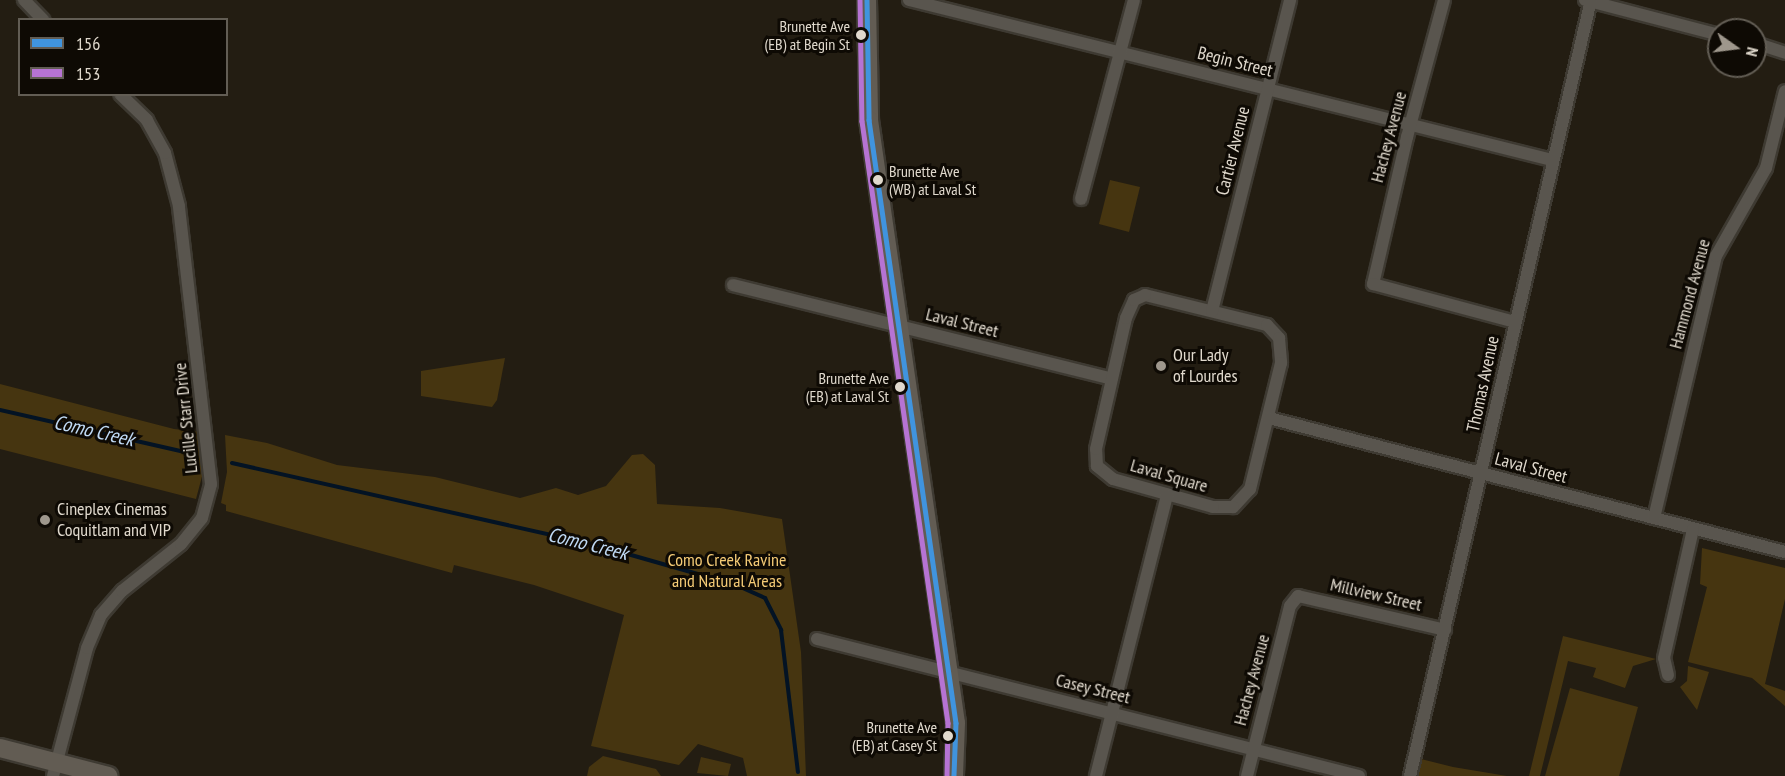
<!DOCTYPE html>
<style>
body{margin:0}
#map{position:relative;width:1785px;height:776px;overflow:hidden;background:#231d12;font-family:"PT Sans Narrow",sans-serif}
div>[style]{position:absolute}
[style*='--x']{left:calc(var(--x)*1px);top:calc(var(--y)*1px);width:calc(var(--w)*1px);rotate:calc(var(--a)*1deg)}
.green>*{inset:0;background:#463510}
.stream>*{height:4px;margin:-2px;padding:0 2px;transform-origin:2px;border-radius:2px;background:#031324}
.roads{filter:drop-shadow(2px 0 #3e3a32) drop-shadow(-2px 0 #3e3a32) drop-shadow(0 2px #3e3a32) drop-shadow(0 -2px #3e3a32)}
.street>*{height:12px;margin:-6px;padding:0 6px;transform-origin:6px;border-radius:6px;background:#59554e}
.secondary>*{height:18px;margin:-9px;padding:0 9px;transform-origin:9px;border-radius:9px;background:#625c53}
.bus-1>*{height:4.5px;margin:-2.25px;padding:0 2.25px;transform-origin:2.25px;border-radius:2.25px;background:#4094de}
.bus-2>*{height:4.5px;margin:-2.25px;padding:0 2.25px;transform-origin:2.25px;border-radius:2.25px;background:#b673d3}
.dots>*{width:16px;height:16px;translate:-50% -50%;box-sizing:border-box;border:3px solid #0e0a04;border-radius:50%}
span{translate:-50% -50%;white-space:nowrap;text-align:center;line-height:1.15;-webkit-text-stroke:6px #0e0a04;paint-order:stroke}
.bus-label{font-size:16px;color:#e0d9cd}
.right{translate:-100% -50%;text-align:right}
.left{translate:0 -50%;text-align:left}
.street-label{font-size:18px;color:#e0d9cd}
.poi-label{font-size:18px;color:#e0d9cd}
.park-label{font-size:18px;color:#f5cb76}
.water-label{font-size:20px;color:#bfd9f3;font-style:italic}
.legend{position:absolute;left:18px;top:18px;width:210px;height:78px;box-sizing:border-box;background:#0e0a04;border:2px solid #625d54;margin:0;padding:8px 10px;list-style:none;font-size:18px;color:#e0d9cd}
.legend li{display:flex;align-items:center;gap:12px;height:30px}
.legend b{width:30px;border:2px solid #625d54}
.north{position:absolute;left:1707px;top:18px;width:60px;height:60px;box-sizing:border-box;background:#0e0a04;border:2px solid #625d54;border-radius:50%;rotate:104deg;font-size:16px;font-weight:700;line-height:24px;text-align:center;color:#e0d9cd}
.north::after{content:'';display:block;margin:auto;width:21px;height:27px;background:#9e978c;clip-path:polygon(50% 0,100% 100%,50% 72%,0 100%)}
</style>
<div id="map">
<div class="green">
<div style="clip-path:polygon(1110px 180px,1140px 187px,1129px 232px,1099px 224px)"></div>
<div style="clip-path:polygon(505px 358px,497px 400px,492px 407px,421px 396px,421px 371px)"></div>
<div style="clip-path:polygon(0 384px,174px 429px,201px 432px,204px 469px,196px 499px,0 449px)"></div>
<div style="clip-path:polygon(225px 435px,267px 443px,337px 465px,435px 477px,520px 498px,556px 488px,578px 495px,606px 486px,632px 455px,643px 454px,655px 465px,657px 504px,720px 508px,782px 519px,801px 652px,806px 776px,747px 776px,743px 758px,698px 744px,679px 765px,591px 746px,624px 615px,534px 585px,454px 565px,452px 573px,226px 511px,226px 505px,221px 503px,227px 472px)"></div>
<div style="clip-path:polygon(1702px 548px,1785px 568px,1785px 599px,1765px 684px,1785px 691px,1785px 706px,1752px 678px,1688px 662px,1707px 587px,1700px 584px)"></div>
<div style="clip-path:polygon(1563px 636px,1656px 659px,1633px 666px,1625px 688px,1593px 677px,1596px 668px,1568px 661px,1540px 776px,1529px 776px)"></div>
<div style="clip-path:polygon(1688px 666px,1709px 672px,1697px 710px,1680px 687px,1687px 681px)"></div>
<div style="clip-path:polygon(1570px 688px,1638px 707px,1619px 776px,1545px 776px)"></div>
<div style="clip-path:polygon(603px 756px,656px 769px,661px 776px,587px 776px,589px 767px)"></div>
<div style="clip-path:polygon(701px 757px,731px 764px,728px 776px,697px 773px)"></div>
<div style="clip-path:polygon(1417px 758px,1453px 767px,1507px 776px,1413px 776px)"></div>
</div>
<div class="stream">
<div style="--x:0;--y:410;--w:194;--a:12.8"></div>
<div style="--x:232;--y:463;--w:373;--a:12.7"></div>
<div style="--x:596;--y:545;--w:146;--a:15.9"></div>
<div style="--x:736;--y:585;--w:32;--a:24"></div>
<div style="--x:765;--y:598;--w:36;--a:63"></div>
<div style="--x:781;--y:630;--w:143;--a:83.2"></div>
</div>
<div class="roads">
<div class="street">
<div style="--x:24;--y:0;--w:28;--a:46"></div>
<div style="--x:909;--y:0;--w:663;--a:13.97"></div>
<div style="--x:1444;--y:0;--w:142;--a:105.1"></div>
<div style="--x:1407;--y:137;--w:151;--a:103"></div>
<div style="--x:1373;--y:284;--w:147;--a:15"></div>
<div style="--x:1585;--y:0;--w:138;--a:14.6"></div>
<div style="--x:1755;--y:43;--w:32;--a:18"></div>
<div style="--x:1081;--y:199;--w:206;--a:-75.1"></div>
<div style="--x:733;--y:285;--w:390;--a:13.9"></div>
<div style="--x:1145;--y:295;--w:126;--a:13.8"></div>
<div style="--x:1267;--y:325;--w:18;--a:47"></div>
<div style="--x:1279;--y:338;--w:25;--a:85"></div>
<div style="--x:1281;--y:363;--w:130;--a:103.8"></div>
<div style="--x:1250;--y:489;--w:25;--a:133"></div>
<div style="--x:1233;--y:507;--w:20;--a:180"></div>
<div style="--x:1213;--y:507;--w:104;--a:-164.4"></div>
<div style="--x:1113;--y:479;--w:21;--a:-141"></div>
<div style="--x:1097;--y:466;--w:17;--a:-93"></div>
<div style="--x:1096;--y:449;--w:134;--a:-77.1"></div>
<div style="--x:1126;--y:318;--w:20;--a:-66"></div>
<div style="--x:1134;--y:300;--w:12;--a:-24"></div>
<div style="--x:1212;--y:311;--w:321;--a:-75.9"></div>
<div style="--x:1269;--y:418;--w:533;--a:14.56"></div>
<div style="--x:1654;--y:518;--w:269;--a:-76.7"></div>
<div style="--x:1716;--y:256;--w:101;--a:-60.4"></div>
<div style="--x:1766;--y:168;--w:79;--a:-76.1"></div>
<div style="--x:817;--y:639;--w:559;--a:14.19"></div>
<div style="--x:1668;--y:675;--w:17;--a:-103"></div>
<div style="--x:1664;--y:658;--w:132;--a:-77.3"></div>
<div style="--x:53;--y:776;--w:132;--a:-75.1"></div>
<div style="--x:87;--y:648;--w:36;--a:-67"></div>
<div style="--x:101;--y:615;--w:32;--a:-49"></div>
<div style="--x:122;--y:591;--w:75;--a:-38.5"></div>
<div style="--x:181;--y:544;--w:33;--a:-51"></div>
<div style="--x:202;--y:518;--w:35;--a:-75"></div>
<div style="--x:211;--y:484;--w:280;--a:-96.6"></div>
<div style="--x:179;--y:206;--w:55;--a:-104.8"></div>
<div style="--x:165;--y:153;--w:38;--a:-119"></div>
<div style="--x:147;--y:120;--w:37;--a:-136"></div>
<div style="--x:1096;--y:776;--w:290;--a:-75.8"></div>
<div style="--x:1247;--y:776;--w:175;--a:-75.8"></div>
<div style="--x:1290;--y:606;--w:13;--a:-51"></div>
<div style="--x:1298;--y:596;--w:151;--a:13"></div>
<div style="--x:1410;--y:776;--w:797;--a:-76.87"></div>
</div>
<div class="secondary">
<div style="--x:867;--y:0;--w:120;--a:89"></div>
<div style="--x:869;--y:120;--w:609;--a:81.79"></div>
<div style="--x:956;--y:723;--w:53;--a:92.2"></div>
<div style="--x:0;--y:748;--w:112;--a:14.5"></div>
</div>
</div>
<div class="bus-1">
<div style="--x:867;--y:0;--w:120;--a:89"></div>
<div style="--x:869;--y:120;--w:609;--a:81.79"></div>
<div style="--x:956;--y:723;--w:53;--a:92.2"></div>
</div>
<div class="bus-2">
<div style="--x:860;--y:0;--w:121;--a:89.1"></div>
<div style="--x:862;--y:121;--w:608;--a:81.87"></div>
<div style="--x:948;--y:723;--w:53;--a:91.1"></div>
</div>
<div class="dots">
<div style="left:861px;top:35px;background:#e0d9cd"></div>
<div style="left:878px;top:180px;background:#e0d9cd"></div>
<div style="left:1161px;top:366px;background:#9e978c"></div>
<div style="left:900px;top:387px;background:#e0d9cd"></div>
<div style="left:45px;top:520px;background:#9e978c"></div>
<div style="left:948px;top:736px;background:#e0d9cd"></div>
</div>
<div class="bus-label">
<span class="right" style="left:850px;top:35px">Brunette Ave<br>(EB) at Begin St</span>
<span class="left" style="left:889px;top:180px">Brunette Ave<br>(WB) at Laval St</span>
<span class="right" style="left:889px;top:387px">Brunette Ave<br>(EB) at Laval St</span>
<span class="right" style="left:937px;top:736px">Brunette Ave<br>(EB) at Casey St</span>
</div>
<div class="street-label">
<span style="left:1235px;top:62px;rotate:14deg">Begin Street</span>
<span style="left:1389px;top:137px;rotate:-75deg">Hachey Avenue</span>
<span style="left:1233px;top:151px;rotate:-76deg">Cartier Avenue</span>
<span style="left:1690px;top:294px;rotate:-75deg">Hammond Avenue</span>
<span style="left:962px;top:323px;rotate:14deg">Laval Street</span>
<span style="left:1483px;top:384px;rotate:-78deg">Thomas Avenue</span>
<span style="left:186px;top:418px;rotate:-96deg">Lucille Starr Drive</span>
<span style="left:1531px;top:468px;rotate:15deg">Laval Street</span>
<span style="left:1169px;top:476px;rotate:16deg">Laval Square</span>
<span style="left:1376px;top:595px;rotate:13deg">Millview Street</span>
<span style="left:1252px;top:680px;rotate:-75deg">Hachey Avenue</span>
<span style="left:1093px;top:689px;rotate:14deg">Casey Street</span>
</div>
<div class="poi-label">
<span class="left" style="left:1173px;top:366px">Our Lady<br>of Lourdes</span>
<span class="left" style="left:57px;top:520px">Cineplex Cinemas<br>Coquitlam and VIP</span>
</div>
<div class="park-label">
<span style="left:727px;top:571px">Como Creek Ravine<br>and Natural Areas</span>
</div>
<div class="water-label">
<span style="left:94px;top:431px;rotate:13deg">Como Creek</span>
<span style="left:588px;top:544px;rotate:14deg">Como Creek</span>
</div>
<ul class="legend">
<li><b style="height:8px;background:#4094de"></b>156</li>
<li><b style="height:8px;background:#b673d3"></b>153</li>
</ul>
<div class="north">N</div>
</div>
